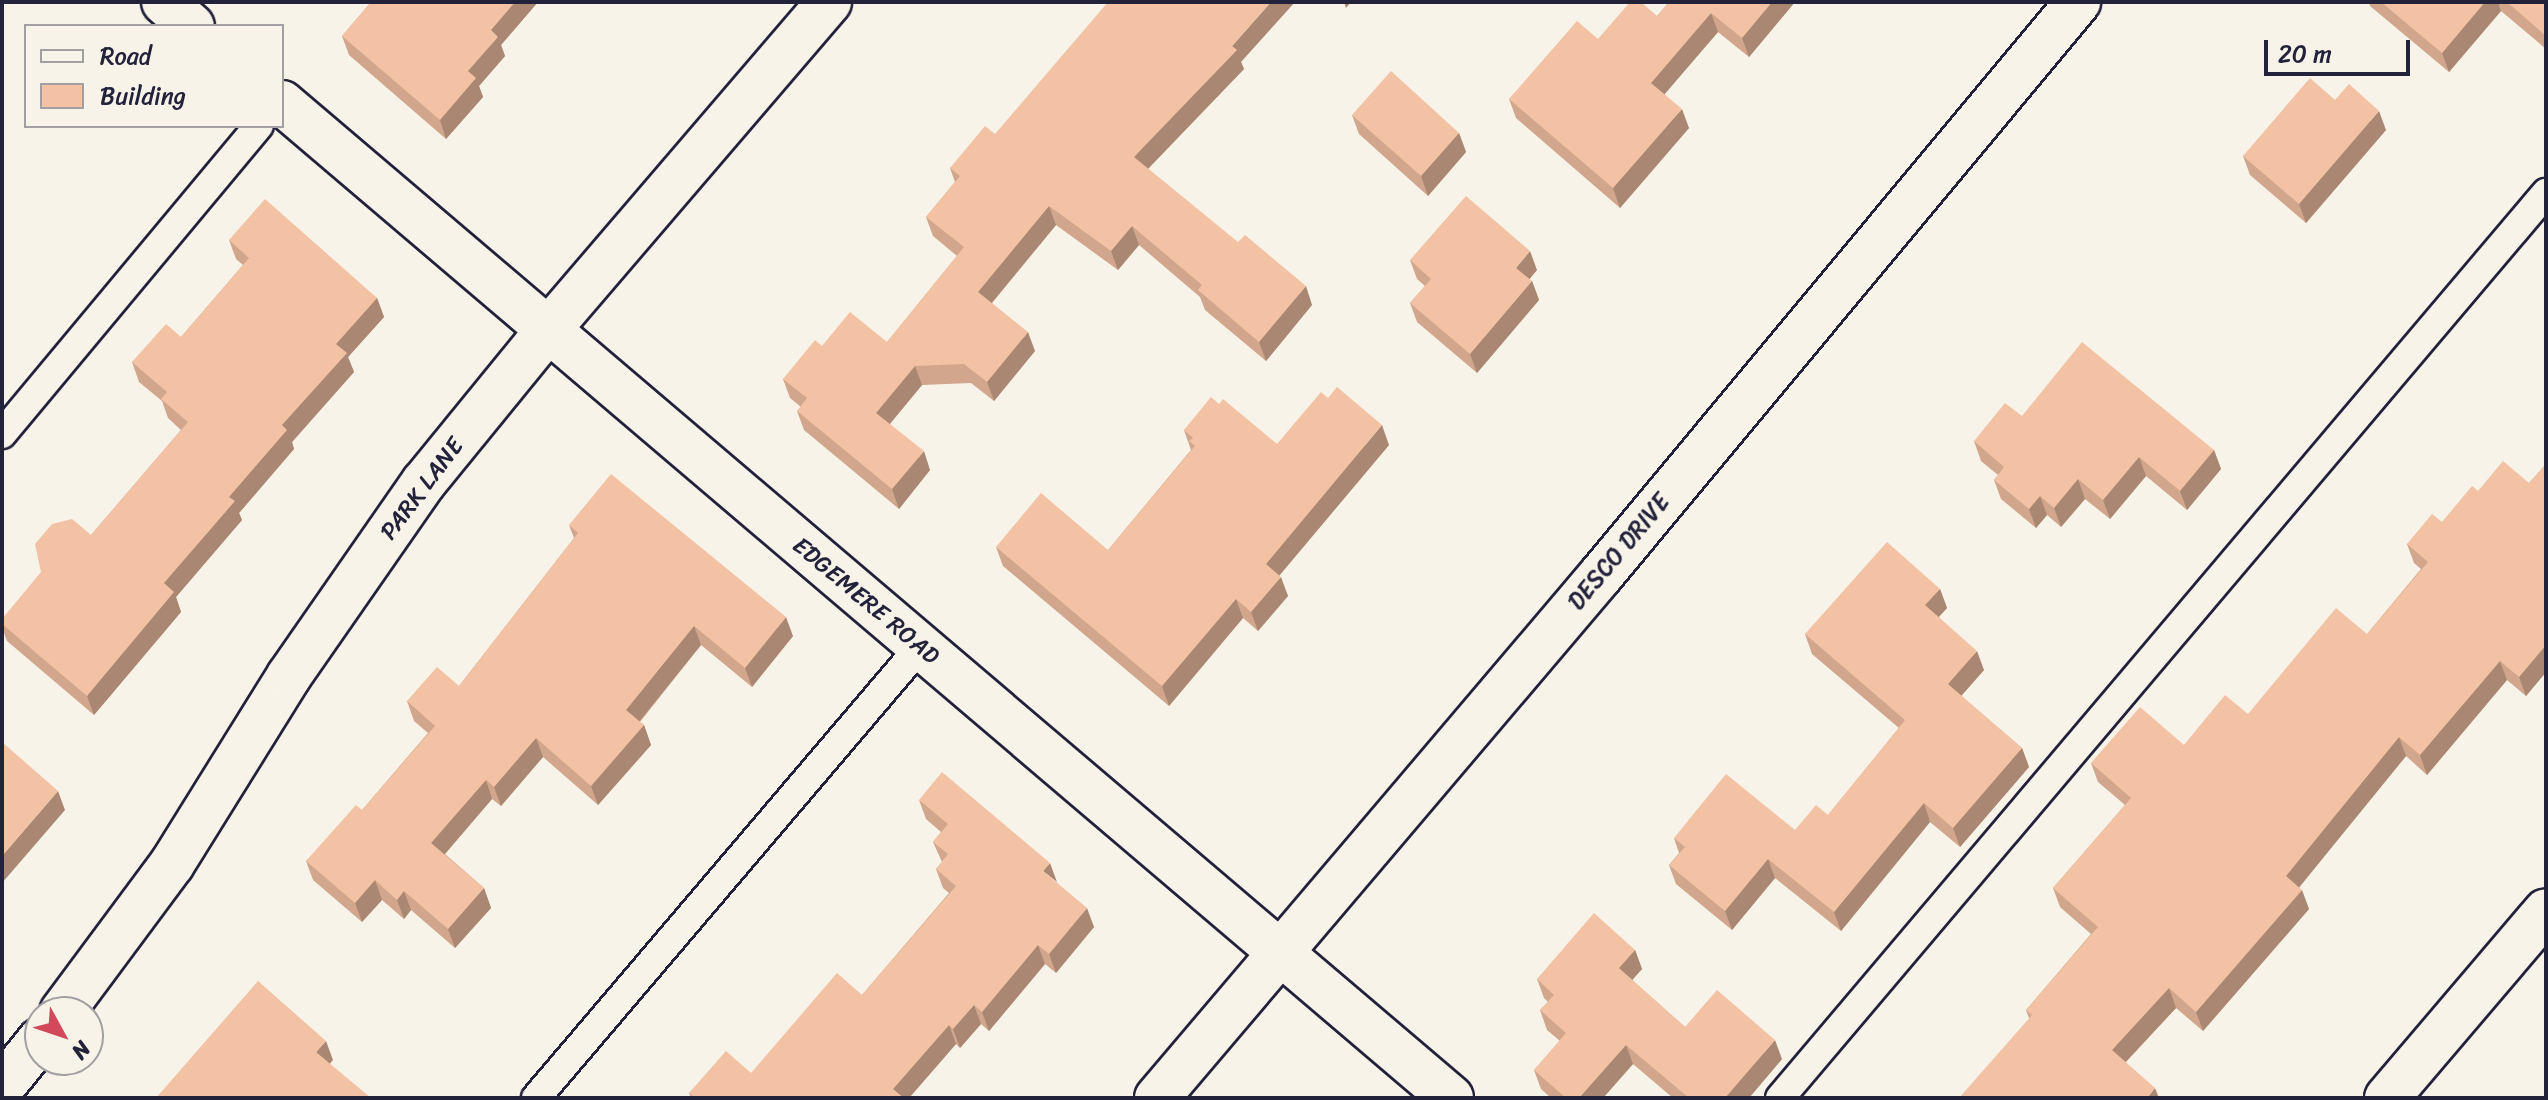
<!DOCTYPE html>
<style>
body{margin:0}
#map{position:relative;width:2548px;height:1100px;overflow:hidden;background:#f7f3e8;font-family:Sriracha,sans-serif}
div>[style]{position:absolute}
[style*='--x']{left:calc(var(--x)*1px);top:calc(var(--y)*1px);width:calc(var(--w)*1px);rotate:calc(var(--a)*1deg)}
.roads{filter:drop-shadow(2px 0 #22223b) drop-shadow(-2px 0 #22223b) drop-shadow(0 2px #22223b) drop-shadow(0 -2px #22223b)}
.service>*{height:28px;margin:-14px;padding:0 14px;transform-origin:14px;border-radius:14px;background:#f7f3e8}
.minor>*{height:44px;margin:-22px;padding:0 22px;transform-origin:22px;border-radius:22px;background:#f7f3e8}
.tertiary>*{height:44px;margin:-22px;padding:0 22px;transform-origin:22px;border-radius:22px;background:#f7f3e8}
.wall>*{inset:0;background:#d1a68c}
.shaded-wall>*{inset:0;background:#aa8772}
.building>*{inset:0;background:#f3c1a3}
span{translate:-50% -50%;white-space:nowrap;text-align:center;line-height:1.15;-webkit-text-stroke:8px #f7f3e8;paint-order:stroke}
.street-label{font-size:24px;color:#22223b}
.frame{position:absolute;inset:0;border:4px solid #22223b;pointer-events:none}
.legend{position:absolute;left:24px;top:24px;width:260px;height:104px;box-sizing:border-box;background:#f7f3e8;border:2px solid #a29fa3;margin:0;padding:10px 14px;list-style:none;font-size:24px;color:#22223b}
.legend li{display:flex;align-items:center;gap:16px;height:40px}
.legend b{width:40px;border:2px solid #a29fa3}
.north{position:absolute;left:24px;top:996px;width:80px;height:80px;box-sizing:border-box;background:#f7f3e8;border:2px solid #a29fa3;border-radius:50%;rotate:130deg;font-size:22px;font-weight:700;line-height:32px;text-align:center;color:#22223b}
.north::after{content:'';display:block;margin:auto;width:28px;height:36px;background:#d1495b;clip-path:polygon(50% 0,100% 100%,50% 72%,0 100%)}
.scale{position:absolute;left:2264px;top:40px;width:146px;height:36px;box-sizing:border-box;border:4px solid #22223b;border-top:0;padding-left:10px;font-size:24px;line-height:28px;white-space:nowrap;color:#22223b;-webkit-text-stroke:6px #f7f3e8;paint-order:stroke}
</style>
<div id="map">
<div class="roads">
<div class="service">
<div style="--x:2;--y:434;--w:401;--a:-50.2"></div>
<div style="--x:536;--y:1098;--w:592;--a:-49.59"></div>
<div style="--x:1780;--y:1098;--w:1186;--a:-49.76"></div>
</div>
<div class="minor">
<div style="--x:1157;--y:1098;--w:686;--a:-49.67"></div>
<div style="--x:1601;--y:575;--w:746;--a:-50.22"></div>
<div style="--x:2387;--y:1098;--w:245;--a:-49.6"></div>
</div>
<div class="tertiary">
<div style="--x:164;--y:2;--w:37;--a:41"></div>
<div style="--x:282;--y:103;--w:1535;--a:40.4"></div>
<div style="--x:62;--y:1012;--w:184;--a:-53.4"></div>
<div style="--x:172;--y:864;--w:221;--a:-58.1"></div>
<div style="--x:289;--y:676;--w:236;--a:-55.2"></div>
<div style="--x:424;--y:482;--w:196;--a:-50.8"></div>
<div style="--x:548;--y:330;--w:432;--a:-49.4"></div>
<div style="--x:2;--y:1087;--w:60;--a:-51"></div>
</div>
</div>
<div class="wall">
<div style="clip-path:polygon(371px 2px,538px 2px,501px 45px,505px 56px,479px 86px,483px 97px,446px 139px,349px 55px,342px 36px)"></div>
<div style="clip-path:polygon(1669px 2px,1795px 2px,1749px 57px,1718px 32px,1664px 94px,1689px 128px,1620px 208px,1516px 118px,1509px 99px,1598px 39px,1657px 16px)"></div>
<div style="clip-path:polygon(2369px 2px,2546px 2px,2546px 49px,2501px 11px,2449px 72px,2370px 6px)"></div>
<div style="clip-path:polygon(1241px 62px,1244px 69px,1148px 169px,1312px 305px,1266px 361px,1205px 310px,1200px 297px,1139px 245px,1118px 270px,1056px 225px,992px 303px,1035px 351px,994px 401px,971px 383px,922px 385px,890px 424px,930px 470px,899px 509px,804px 430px,797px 411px,801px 407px,790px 398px,783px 379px,822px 346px,887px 342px,957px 256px,933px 236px,926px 217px,955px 182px,950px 168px,995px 134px)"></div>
<div style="clip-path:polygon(2335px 100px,2386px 130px,2306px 223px,2250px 175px,2243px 156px)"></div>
<div style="clip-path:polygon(1352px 115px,1459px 133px,1466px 152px,1428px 196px,1359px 134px)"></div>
<div style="clip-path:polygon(229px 240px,377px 298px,384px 317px,348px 357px,354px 372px,292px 442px,294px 449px,239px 513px,242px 520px,176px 597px,181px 612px,94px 715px,7px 641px,2px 628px,2px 619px,91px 535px,181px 430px,168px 418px,162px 401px,139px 382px,132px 362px,181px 337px,243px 265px,236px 259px)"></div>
<div style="clip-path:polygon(1410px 260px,1537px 270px,1529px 279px,1532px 281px,1539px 300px,1477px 373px,1417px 322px,1410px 303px,1425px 286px,1417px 279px)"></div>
<div style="clip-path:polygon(1219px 404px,1277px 444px,1389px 445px,1279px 576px,1288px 596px,1258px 631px,1243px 618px,1169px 706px,1003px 566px,996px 547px,1108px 550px,1191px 450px,1184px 430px)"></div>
<div style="clip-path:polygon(2022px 416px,2214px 450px,2221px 469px,2187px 510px,2146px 476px,2110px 519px,2085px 499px,2061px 527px,2047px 515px,2036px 528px,2001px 499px,1994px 480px,1998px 475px,1981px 461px,1974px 441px)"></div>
<div style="clip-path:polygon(2546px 464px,2546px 672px,2526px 696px,2507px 680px,2427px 775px,2406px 756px,2299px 887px,2309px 909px,2203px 1031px,2176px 1008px,2126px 1062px,2029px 1018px,2026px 1010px,2091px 934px,2060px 907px,2053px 888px,2125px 805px,2098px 782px,2091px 763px,2184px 745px,2248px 714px,2367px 634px,2421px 569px,2414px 563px,2407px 544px,2442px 522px,2478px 491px,2529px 483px)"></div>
<div style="clip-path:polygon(569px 525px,793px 636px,752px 687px,701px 645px,640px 722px,644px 725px,651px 745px,598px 805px,543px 757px,501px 806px,492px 799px,445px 854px,484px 888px,491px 908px,455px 948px,411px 910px,404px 919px,382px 900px,362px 922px,313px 880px,306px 861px,362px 810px,428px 733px,414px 721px,407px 701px,459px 686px,574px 538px)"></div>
<div style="clip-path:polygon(1940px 589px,1947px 608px,1939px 617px,1984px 670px,1961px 696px,2022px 748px,2029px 767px,1960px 847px,1930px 822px,1841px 931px,1775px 878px,1732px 930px,1676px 884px,1669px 865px,1679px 853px,1674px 838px,1795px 830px,1828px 815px,1899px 728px,1812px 654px,1805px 634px)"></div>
<div style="clip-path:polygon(919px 800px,1057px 883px,1094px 927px,1056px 973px,1045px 964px,989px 1031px,981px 1024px,960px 1048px,956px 1044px,909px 1098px,691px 1098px,689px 1093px,751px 1073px,862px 995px,949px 893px,943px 888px,936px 869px,942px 862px,933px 842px,941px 832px,926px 819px)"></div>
<div style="clip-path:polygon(1635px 950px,1642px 969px,1632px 980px,1685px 1027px,1782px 1059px,1749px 1098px,1673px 1098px,1633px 1064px,1603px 1098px,1551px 1098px,1541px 1089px,1534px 1070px,1560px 1041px,1547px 1030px,1540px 1010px,1548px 1002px,1544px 998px,1537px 979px)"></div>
</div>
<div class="shaded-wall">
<div style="clip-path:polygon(515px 2px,538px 2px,501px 45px,505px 56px,479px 86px,483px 97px,446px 139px,440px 120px,491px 30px)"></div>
<div style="clip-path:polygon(1271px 2px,1295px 2px,1241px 62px,1244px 69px,1141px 176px,1134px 157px)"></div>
<div style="clip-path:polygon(1344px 2px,1351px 2px,1346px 8px)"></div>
<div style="clip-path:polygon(1772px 2px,1795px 2px,1749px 57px,1742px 38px)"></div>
<div style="clip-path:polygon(2485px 2px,2498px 2px,2501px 11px,2449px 72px,2442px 53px)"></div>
<div style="clip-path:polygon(1711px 13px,1718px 32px,1658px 102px,1651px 83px)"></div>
<div style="clip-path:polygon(1682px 109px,1689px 128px,1620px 208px,1613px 188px)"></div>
<div style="clip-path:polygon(2379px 111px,2386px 130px,2306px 223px,2299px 204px)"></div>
<div style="clip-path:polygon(1459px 133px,1466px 152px,1428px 196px,1421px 176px)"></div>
<div style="clip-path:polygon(1049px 206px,1056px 225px,985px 311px,978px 292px)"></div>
<div style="clip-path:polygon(1132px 226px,1139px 245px,1118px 270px,1111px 251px)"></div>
<div style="clip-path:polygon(1530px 251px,1537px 270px,1523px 287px,1516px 268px)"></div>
<div style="clip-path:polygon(1532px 281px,1539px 300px,1477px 373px,1470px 354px)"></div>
<div style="clip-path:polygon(1306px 286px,1312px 305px,1266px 361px,1259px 342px)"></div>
<div style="clip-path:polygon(377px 298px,384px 317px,348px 357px,354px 372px,292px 442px,294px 449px,239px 513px,242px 520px,176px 597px,181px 612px,94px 715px,87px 696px,164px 583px,229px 497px,336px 344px)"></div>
<div style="clip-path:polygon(1028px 332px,1035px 351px,994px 401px,987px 382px)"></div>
<div style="clip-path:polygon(915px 366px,922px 385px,883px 432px,876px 413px)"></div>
<div style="clip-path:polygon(1382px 425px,1389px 445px,1273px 583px,1266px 564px)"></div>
<div style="clip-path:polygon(2214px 450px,2221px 469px,2187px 510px,2180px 491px)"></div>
<div style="clip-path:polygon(924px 451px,930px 470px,899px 509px,892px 489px)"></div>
<div style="clip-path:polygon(2139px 457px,2146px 476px,2110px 519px,2103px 500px)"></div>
<div style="clip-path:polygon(2078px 479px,2085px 499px,2061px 527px,2054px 508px)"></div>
<div style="clip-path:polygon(2040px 496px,2047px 515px,2036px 528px,2029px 509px)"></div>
<div style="clip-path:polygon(1281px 577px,1288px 596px,1258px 631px,1251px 612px)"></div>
<div style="clip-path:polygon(1940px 589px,1947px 608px,1932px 624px,1925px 605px)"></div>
<div style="clip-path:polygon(1236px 599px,1243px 618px,1169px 706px,1162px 686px)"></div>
<div style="clip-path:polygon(786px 617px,793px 636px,752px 687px,745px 668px)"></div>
<div style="clip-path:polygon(694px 626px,701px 645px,633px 729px,626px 710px)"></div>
<div style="clip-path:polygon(2546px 645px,2546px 672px,2526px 696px,2519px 677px)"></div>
<div style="clip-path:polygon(1977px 651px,1984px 670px,1955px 703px,1948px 684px)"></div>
<div style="clip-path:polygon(2500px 661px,2507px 680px,2427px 775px,2420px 755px)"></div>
<div style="clip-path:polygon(644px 725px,651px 745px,598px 805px,591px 786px)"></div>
<div style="clip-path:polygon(2399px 737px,2406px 756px,2293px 895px,2286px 876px)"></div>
<div style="clip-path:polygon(536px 738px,543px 757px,501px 806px,494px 787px)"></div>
<div style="clip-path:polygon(2022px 748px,2029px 767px,1960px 847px,1953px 828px)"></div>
<div style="clip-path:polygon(486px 780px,492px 799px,438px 862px,431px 843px)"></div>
<div style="clip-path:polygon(58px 791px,65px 810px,2px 883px,2px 856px)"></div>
<div style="clip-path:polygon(1924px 803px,1930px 822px,1841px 931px,1834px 912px)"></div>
<div style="clip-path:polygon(1768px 859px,1775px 878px,1732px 930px,1725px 911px)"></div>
<div style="clip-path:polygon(1050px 863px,1057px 882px,1043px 871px)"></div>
<div style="clip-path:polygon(375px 880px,382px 900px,362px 922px,355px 903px)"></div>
<div style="clip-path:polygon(484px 888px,491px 908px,455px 948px,448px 929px)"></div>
<div style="clip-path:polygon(2302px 890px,2309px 909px,2203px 1031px,2196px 1012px)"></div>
<div style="clip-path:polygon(404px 891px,411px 910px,404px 919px,397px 900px)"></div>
<div style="clip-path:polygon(1087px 908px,1094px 927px,1056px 973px,1049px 954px)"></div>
<div style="clip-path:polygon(1038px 945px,1045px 964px,989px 1031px,982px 1012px)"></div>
<div style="clip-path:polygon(1635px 950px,1642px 969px,1626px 987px,1619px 968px)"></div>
<div style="clip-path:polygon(2169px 988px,2176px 1008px,2119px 1069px,2112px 1050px)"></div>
<div style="clip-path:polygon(974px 1005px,981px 1024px,960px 1048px,953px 1029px)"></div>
<div style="clip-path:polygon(949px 1025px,956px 1044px,909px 1098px,897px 1098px,893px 1089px)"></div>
<div style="clip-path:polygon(1775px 1040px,1782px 1059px,1749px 1098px,1725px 1098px)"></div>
<div style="clip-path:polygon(326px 1041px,333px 1060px,323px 1072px,316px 1052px)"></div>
<div style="clip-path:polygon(1626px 1045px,1633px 1064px,1603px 1098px,1579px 1098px)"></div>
<div style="clip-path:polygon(2155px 1088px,2159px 1098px,2147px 1098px)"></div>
</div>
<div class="building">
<div style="clip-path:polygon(371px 2px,515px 2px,491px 30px,498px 37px,468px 71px,476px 78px,440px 120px,342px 36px)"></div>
<div style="clip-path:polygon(1108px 2px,1271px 2px,1232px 46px,1237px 50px,1134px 157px,1238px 242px,1245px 235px,1306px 286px,1259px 342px,1198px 290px,1202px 285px,1132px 226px,1111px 251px,1049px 206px,978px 292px,1028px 332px,987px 382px,964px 364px,915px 366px,876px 413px,924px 451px,892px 489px,797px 411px,807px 398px,783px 379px,815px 340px,822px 346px,850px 312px,887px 342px,964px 247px,926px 217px,960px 176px,950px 168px,985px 126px,995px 134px)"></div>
<div style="clip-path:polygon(1630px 2px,1641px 2px,1657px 16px,1669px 2px,1772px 2px,1742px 38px,1711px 13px,1651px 83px,1682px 109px,1613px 188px,1509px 99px,1577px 21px,1598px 39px)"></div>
<div style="clip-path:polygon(2381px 2px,2485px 2px,2442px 53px)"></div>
<div style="clip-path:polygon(2507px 2px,2546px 2px,2546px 36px)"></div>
<div style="clip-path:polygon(1391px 71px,1459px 133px,1421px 176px,1352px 115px)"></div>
<div style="clip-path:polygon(2310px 78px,2335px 100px,2349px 84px,2379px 111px,2299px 204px,2243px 156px)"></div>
<div style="clip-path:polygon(1466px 196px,1530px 251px,1516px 268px,1532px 281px,1470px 354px,1410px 303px,1431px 279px,1410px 260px)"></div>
<div style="clip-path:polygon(265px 199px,377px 298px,336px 344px,347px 353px,282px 425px,287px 430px,229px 497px,235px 501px,164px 583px,174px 592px,87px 696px,2px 624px,2px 619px,41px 572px,35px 544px,52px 524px,72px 519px,91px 535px,188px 422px,161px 399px,167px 392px,132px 362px,166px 324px,181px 337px,249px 258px,229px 240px)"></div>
<div style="clip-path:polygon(2082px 342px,2214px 450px,2180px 491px,2139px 457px,2103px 500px,2078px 479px,2054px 508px,2040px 496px,2029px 509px,1994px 480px,2004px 467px,1974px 441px,2005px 403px,2022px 416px)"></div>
<div style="clip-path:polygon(1337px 387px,1382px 425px,1266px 564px,1281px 577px,1251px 612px,1236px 599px,1162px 686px,996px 547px,1041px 493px,1108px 550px,1195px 446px,1189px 441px,1193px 438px,1184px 430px,1211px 397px,1219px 404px,1223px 399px,1277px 444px,1321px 392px,1328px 398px)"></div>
<div style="clip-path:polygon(2503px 461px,2529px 483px,2546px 464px,2546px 645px,2519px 677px,2500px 661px,2420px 755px,2399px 737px,2286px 876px,2302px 890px,2196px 1012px,2169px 988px,2112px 1050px,2155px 1088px,2147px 1098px,1959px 1098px,2032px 1015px,2026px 1010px,2098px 927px,2053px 888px,2131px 798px,2091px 763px,2140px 707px,2184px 745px,2225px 695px,2248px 714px,2336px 608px,2367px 634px,2428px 562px,2407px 544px,2432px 514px,2442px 522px,2472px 486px,2478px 491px)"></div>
<div style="clip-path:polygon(611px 474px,786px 617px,745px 668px,694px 626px,626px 710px,644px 725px,591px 786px,536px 738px,494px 787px,486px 780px,431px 843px,484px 888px,448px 929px,404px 891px,397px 900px,375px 880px,355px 903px,306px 861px,356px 805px,362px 810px,435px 726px,407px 701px,437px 667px,459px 686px,578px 533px,569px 525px)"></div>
<div style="clip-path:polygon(1887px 542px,1940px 589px,1925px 605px,1977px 651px,1948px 684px,2022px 748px,1953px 828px,1924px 803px,1834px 912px,1768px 859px,1725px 911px,1669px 865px,1685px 847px,1674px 838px,1726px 774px,1795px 830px,1816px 805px,1828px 815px,1905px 720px,1805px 634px)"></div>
<div style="clip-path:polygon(2px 742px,58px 791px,2px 856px)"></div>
<div style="clip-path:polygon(942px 772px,1050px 863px,1043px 871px,1087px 908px,1049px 954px,1038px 945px,982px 1012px,974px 1005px,953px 1029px,949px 1025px,893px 1089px,904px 1098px,695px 1098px,689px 1093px,726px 1051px,751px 1073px,837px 973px,862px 995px,956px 886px,936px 869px,948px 854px,933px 842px,948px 824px,919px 800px)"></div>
<div style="clip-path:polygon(1594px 913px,1635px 950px,1619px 968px,1685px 1027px,1717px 990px,1775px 1040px,1725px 1098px,1689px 1098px,1626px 1045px,1579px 1098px,1566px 1098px,1534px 1070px,1566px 1033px,1540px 1010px,1554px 995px,1537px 979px)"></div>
<div style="clip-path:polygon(258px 981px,326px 1041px,316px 1052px,371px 1098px,156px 1098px)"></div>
</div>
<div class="street-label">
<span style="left:422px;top:489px;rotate:-53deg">PARK LANE</span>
<span style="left:1619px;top:552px;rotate:-50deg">DESCO DRIVE</span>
<span style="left:866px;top:601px;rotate:40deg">EDGEMERE ROAD</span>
</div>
<div class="frame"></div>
<ul class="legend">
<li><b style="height:10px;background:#f7f3e8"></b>Road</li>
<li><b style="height:22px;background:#f3c1a3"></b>Building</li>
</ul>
<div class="north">N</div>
<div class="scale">20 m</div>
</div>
